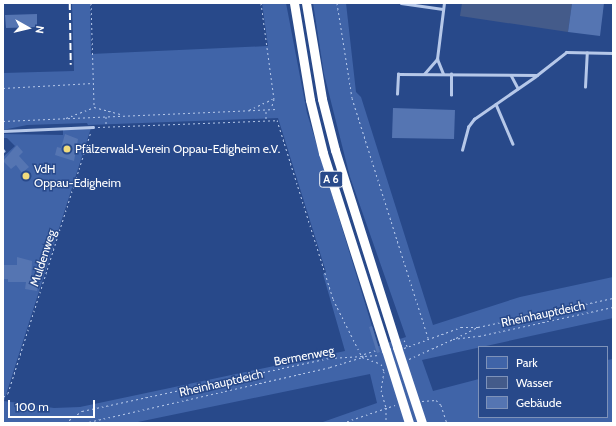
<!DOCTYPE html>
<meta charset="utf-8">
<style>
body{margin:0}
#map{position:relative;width:616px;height:426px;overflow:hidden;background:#28498a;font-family:Cabin,sans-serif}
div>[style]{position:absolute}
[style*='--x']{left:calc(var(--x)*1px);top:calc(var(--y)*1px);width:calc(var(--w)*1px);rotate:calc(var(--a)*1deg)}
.green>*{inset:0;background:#4064a8}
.water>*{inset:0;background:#445b8a}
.building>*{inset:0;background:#5575b2}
.path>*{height:1px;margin-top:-0.5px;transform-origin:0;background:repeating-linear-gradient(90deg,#b6c8e9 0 2px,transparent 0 5px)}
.service>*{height:2.5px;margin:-1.25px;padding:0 1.25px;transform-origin:1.25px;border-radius:1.25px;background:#b6c8e9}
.motorway>*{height:9px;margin:-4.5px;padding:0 4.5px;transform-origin:4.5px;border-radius:4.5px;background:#fff}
.rail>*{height:1.5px;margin-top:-0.75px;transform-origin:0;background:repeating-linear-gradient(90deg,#fff 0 7px,transparent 0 10px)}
.motorway-bridge>*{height:9px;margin:-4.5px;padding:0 4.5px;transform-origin:4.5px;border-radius:4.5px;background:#fff}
.dots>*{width:11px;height:11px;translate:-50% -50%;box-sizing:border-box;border:2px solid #28498a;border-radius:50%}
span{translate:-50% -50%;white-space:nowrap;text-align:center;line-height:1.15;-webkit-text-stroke:3px #28498a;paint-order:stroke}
.shield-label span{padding:1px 3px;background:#28498a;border:1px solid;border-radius:3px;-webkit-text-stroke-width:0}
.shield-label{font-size:11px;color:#fff;font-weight:700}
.poi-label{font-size:12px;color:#fff}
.left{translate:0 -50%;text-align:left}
.street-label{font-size:12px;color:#fff}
.frame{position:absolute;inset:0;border:4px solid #fff;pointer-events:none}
.legend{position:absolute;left:478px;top:346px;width:130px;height:72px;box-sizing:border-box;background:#28498a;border:1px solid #7e92b9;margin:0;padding:5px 7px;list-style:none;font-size:12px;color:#fff}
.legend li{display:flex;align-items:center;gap:8px;height:20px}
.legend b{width:20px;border:1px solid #7e92b9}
.north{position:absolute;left:8px;top:8px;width:40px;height:40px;-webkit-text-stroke:3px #28498a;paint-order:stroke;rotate:98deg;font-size:11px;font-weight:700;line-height:16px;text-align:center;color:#fff}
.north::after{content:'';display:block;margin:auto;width:14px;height:18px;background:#fff;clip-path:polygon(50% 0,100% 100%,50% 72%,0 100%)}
.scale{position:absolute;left:8px;top:400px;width:87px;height:18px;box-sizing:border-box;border:2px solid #fff;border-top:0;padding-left:5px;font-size:12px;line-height:14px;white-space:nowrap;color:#fff;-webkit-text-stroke:3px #28498a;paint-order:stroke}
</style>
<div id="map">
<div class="green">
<div style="clip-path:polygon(72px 3px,90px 3px,91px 54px,268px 46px,262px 3px,286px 3px,307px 113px,378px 346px,406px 337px,350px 177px,324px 74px,313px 3px,346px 3px,356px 92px,361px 97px,433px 325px,520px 297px,613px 277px,613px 318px,422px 360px,433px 391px,479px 379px,479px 417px,607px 417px,607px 360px,613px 359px,613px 423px,320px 423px,377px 403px,370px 374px,133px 423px,3px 423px,3px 157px,15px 146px,7px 138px,3px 138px,3px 134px,63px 135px,63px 130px,91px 128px,4px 401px,54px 408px,80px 407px,345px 351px,323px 274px,326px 272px,278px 118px,88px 125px,87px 123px,27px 125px,3px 130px,3px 73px,74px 71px)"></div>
</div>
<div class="water">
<div style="clip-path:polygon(462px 3px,572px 3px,568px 32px,460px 16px)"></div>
</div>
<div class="building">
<div style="clip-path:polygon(572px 3px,604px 3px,600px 36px,568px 32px)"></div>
<div style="clip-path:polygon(37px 14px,37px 27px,6px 28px,5px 15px)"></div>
<div style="clip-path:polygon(393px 108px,455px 110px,454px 139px,392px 138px)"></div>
<div style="clip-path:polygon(65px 134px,78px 139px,74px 161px,55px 155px,57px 147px,61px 148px)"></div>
<div style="clip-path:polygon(17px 145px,23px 152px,19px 156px,29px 167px,22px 173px,16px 165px,11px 169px,3px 161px)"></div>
<div style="clip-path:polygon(17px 257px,32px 261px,31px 285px,38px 286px,37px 291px,25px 289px,26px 282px,8px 282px,8px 279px,4px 279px,4px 265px,17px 265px)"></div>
<div style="clip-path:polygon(372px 326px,380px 352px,377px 353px,369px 327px)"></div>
</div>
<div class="path">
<div style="--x:91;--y:3;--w:104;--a:88.3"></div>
<div style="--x:261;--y:3;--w:97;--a:82.3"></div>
<div style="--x:274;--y:99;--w:10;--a:107"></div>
<div style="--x:337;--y:3;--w:96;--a:81"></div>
<div style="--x:352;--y:98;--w:252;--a:72.4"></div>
<div style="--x:3;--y:88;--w:90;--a:-3.2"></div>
<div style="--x:249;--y:110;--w:26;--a:-25"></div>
<div style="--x:266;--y:111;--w:8;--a:90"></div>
<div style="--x:106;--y:116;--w:10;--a:90"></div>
<div style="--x:66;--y:118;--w:30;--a:-21"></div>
<div style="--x:94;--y:107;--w:30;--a:15"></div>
<div style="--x:3;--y:121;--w:274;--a:-2.5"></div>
<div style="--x:98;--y:127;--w:179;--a:-2.2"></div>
<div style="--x:277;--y:120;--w:188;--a:72.6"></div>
<div style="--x:333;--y:299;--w:65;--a:63.4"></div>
<div style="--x:362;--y:357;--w:20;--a:20"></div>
<div style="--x:381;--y:364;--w:8;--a:67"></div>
<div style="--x:384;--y:371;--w:19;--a:99"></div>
<div style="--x:381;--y:390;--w:19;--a:74"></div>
<div style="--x:386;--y:408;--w:15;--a:90"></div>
<div style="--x:456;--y:338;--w:25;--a:-27"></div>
<div style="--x:453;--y:339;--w:26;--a:-7"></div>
<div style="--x:479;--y:336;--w:137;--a:-12.2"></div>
<div style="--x:404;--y:340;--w:7;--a:63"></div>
<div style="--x:404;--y:348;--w:61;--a:-20.2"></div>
<div style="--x:461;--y:327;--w:17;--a:0"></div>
<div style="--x:478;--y:327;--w:138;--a:-12.1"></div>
<div style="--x:409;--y:359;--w:48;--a:-24.4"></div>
<div style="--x:3;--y:397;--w:6;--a:-39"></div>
<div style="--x:8;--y:393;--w:275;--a:-72.4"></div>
<div style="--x:422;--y:401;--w:14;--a:-4"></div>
<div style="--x:436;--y:400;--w:7;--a:45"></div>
<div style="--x:441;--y:405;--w:19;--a:72"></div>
<div style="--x:65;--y:423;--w:21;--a:-35"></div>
<div style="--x:82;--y:411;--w:254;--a:-12.1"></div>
<div style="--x:330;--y:358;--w:50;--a:-3.4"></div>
<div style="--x:84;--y:423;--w:252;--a:-12.8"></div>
<div style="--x:330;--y:367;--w:34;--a:-17"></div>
<div style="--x:362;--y:357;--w:4;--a:-56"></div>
<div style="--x:364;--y:354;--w:13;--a:-18"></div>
<div style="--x:342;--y:423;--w:56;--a:-18.8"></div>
</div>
<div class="service">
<div style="--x:401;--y:3;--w:42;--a:8.1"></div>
<div style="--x:424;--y:74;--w:20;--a:-49"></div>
<div style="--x:443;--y:74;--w:16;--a:-112"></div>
<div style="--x:437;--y:59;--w:56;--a:-82.9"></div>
<div style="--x:511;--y:75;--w:15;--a:62"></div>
<div style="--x:585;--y:87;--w:34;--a:-87"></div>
<div style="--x:397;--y:94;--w:20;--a:-87"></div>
<div style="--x:398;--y:74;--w:139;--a:0.4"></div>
<div style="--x:537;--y:75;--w:37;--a:-38"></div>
<div style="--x:566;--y:52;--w:47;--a:1.2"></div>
<div style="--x:451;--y:95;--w:21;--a:-90"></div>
<div style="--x:496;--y:104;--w:43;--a:67"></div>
<div style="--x:3;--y:131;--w:90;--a:-2.5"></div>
<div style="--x:3;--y:150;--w:1;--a:45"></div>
<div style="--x:462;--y:150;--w:24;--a:-75"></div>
<div style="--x:468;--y:127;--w:10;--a:-53"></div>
<div style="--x:474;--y:119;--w:75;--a:-34.7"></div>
</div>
<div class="motorway">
<div style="--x:294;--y:3;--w:98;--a:80.6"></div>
<div style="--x:310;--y:100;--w:55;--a:76.2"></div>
<div style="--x:323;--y:153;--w:207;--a:72.3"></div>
<div style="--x:306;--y:3;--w:97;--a:80.5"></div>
<div style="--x:322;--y:99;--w:53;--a:75.7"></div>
<div style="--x:335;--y:150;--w:207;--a:72.5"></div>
</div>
<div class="rail">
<div style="--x:70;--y:3;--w:62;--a:89.1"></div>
</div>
<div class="motorway-bridge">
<div style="--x:397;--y:347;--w:80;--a:71.8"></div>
<div style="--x:386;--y:350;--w:77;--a:72.5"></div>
</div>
<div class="dots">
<div style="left:67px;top:149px;background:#f1db7c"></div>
<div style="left:26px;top:176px;background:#f1db7c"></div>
</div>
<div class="shield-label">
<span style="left:331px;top:179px">A 6</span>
</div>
<div class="poi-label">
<span class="left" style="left:75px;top:149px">Pfälzerwald-Verein Oppau-Edigheim e.V.</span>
<span class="left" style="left:34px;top:176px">VdH<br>Oppau-Edigheim</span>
</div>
<div class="street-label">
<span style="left:43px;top:258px;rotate:-72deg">Muldenweg</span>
<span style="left:543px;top:314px;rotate:-12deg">Rheinhauptdeich</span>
<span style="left:304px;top:356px;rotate:-11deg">Bermenweg</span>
<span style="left:221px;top:383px;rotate:-13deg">Rheinhauptdeich</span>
</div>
<div class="frame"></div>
<ul class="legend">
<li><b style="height:11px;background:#4064a8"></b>Park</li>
<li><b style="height:11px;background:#445b8a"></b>Wasser</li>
<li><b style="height:11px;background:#5575b2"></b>Gebäude</li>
</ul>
<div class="north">N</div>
<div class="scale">100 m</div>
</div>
